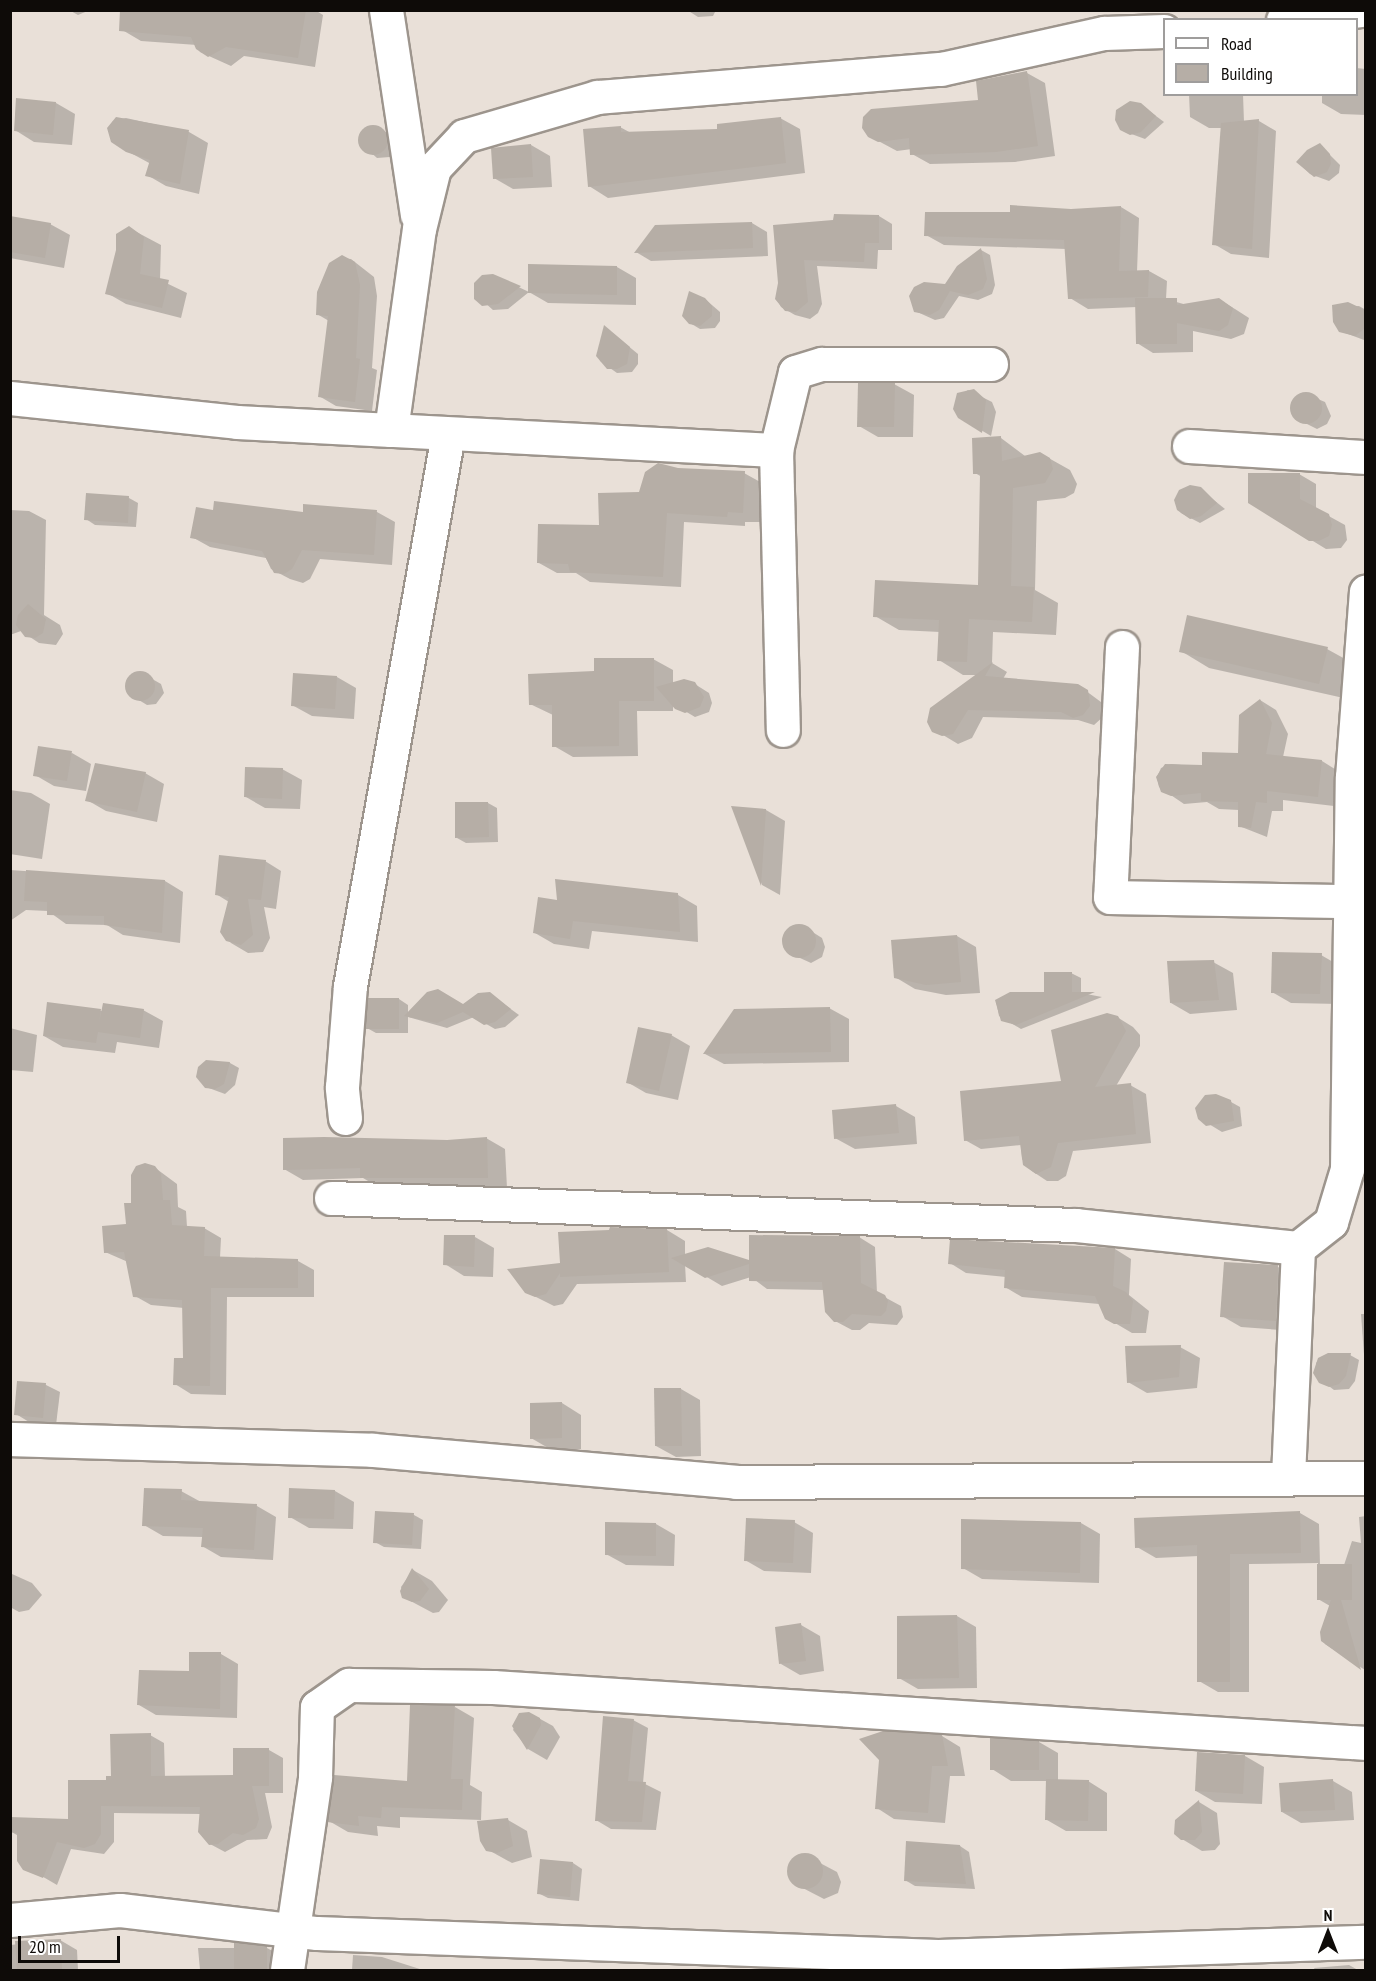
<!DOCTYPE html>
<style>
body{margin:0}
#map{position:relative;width:1376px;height:1981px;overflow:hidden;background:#e9e0d8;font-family:"PT Sans Narrow",sans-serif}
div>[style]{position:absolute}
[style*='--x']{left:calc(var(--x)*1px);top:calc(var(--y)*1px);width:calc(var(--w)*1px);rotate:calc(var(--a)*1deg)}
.shadow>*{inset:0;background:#0003}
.building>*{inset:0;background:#b6aea6}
.round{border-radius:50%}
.roads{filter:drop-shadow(2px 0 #9d958d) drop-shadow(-2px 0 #9d958d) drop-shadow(0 2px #9d958d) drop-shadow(0 -2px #9d958d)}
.minor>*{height:33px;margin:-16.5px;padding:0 16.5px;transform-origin:16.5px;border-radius:16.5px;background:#fff}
span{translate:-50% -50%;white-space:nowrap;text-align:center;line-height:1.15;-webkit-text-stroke:4.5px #fff;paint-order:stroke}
.frame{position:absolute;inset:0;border:12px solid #0e0b08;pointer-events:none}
.legend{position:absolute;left:1163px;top:18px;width:195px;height:78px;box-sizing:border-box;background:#fff;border:2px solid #9f9d9c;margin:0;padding:8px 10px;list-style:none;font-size:18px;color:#0e0b08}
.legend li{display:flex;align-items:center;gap:12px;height:30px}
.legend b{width:30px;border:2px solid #9f9d9c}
.north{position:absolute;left:1298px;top:1903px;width:60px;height:60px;-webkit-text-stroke:4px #fff;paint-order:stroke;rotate:0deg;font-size:16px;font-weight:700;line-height:24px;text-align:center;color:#0e0b08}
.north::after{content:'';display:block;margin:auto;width:21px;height:27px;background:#0e0b08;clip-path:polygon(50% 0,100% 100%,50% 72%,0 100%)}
.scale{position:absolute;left:18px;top:1936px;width:102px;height:27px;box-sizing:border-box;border:3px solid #0e0b08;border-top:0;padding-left:8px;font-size:18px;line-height:21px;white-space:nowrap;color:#0e0b08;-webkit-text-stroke:4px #fff;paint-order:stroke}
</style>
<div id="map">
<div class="shadow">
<div style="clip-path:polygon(69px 10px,90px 10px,78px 15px)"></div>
<div style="clip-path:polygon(241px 10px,315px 10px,323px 15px,315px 67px,244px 56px,231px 66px,200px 52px,197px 45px,141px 41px,124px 31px)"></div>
<div style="clip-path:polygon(687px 10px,716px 10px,713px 16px,698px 17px)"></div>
<div style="clip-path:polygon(1356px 68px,1366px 69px,1366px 115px,1341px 114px,1322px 103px,1322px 94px,1356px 94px)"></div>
<div style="clip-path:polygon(1027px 73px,1045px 83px,1055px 156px,1015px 162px,930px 164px,912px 154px,912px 149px,897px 151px,869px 136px,980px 101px)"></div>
<div style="clip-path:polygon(1189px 94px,1243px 94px,1244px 122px,1259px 121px,1276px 131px,1269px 258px,1231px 254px,1214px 244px,1222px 128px,1209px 128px,1190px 117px)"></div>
<div style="clip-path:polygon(56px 103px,75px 114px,72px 145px,34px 142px,15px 130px)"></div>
<div style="clip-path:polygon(1140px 104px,1164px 122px,1145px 139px,1126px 132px)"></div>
<div style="clip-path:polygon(126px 118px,189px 132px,208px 143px,199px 194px,166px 186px,147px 175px,151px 164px,127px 151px,108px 129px,113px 121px)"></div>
<div style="clip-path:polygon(780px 118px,800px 129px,805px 173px,608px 198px,589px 186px,620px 127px,631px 133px,719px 131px)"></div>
<div style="clip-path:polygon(368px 127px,377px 127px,394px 138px,396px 150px,390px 157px,377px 158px,359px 142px,361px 133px)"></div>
<div style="clip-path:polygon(531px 145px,550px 156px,552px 187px,513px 189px,494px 178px)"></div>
<div style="clip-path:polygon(1320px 145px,1340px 165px,1339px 173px,1329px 181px,1310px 174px,1298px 162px)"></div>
<div style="clip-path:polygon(1121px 207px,1139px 218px,1137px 272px,1149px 271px,1167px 281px,1166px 299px,1187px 305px,1218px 299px,1235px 309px,1249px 318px,1244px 334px,1231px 339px,1193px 331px,1193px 352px,1153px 353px,1137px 343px,1137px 307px,1088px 309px,1070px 298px,1066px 249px,944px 245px,926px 235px,1011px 214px)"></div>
<div style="clip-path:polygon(835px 216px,879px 216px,892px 224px,892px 250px,878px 250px,877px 269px,817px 266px,822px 304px,818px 313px,810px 319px,795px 315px,781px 307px,776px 298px,779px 283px,835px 221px)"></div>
<div style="clip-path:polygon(10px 217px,50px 224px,70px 235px,64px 268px,10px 258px)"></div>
<div style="clip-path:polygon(752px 223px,767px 232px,768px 256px,651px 261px,636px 252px)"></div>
<div style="clip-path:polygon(129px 228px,161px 245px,160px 280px,187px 293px,181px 318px,126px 304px,107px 293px)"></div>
<div style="clip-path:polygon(981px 250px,990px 255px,995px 285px,992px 294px,978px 300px,959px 296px,944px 318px,935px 320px,915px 311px,911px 292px,946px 285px)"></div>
<div style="clip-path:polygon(338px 258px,351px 259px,374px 277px,377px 296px,372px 368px,377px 370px,372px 411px,336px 406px,319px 396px,329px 321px,317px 314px,331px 264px)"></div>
<div style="clip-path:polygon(529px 265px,617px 267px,636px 278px,636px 305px,548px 303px,529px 292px,508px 309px,493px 310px,474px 293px,475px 283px,493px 275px,529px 292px)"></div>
<div style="clip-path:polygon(705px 299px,720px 312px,720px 321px,715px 328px,700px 329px,690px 323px)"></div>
<div style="clip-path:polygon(1359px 306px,1366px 310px,1364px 340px,1340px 331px,1334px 307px)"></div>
<div style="clip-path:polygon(605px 327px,638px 354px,638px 364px,632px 372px,617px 373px,600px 361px,598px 351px)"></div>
<div style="clip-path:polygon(894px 384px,914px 395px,913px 437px,878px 437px,859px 426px)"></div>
<div style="clip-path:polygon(968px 390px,992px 402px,996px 412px,991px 436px,959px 417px,956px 399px)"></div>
<div style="clip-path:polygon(1306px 394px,1325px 402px,1331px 416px,1327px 424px,1317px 429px,1295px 418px,1292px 409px,1297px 397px)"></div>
<div style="clip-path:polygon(1001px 438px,1025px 456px,1045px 456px,1070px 470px,1077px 484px,1074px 493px,1065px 498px,1037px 501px,1035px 590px,1058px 603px,1056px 635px,993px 632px,992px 663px,1007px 672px,1003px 679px,1078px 685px,1105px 705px,1105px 715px,1094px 725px,1078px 720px,983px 717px,972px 738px,958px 744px,943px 735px,977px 675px,963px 675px,939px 660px,940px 632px,899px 630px,875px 616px,979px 586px,982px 477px,975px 473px)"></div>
<div style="clip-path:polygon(672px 469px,744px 473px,762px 483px,761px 522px,745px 522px,745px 526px,684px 522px,681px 587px,590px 582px,576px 573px,557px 573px,539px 563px,600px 526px)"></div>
<div style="clip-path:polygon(1299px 474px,1316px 484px,1316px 509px,1345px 525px,1347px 540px,1341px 548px,1326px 549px,1249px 502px)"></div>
<div style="clip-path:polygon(1200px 489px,1225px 509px,1200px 523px,1181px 513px,1176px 505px)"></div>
<div style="clip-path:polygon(129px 498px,138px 503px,136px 527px,95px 525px,86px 519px)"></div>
<div style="clip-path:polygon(10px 510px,29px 511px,46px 520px,44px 615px,60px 625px,63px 634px,56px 645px,39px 643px,21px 631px,10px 635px)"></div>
<div style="clip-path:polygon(214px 512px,377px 512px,395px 522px,392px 565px,320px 559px,310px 579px,303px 583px,290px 579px,271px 569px,266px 558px,210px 547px,192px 537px)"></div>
<div style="clip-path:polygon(1327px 649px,1356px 665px,1348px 699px,1209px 668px,1181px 651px)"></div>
<div style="clip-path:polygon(653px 659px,673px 670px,673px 685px,690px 681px,709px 693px,712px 703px,709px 712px,695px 717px,673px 704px,673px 711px,637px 711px,638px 756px,573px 757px,554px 746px,553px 715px,530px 704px,595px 672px)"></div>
<div style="clip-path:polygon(140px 672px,161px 684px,164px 693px,156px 704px,147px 705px,129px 694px,126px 686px,132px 675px)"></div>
<div style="clip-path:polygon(337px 677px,356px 688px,354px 719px,312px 716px,292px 705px)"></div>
<div style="clip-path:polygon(1260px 700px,1276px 710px,1288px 734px,1283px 757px,1322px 761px,1338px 771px,1334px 806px,1283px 800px,1283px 811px,1272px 811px,1267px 837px,1239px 826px,1239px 810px,1219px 809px,1207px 802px,1184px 804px,1159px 787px,1157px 777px,1161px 768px,1171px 764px,1203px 767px,1239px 754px)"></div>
<div style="clip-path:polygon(72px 753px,91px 764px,86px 791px,54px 786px,35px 775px)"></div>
<div style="clip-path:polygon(282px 769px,302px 780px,300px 809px,265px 808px,246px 797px)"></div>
<div style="clip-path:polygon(145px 773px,164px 784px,157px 822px,106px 811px,87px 800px)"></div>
<div style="clip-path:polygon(10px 790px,31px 793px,50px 804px,42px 859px,10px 854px)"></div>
<div style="clip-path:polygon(488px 803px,497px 808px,498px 842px,466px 843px,457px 838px)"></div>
<div style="clip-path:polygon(733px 808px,766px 810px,785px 821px,780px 895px,762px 885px)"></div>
<div style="clip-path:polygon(265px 861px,281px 871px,276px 909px,264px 907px,270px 938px,263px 952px,248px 953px,231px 943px,222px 931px,229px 902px,216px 894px)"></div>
<div style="clip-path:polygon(10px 870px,165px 881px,183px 892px,180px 943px,123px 935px,107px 925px,66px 924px,48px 911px,26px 910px,10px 921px)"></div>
<div style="clip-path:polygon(678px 895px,697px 906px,698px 942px,592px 931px,589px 949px,554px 944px,535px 933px,558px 902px)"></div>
<div style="clip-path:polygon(803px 926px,822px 938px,825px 947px,822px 957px,811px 963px,789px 953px,782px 939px,793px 927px)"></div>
<div style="clip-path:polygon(957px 936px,976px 947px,980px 993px,946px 995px,915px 989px,895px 977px,893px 941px)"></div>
<div style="clip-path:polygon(1321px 955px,1340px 966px,1339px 1004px,1291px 1003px,1272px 992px)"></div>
<div style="clip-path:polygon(1213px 962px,1233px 973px,1237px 1010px,1190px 1014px,1171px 1003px)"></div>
<div style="clip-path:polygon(1071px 973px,1081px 978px,1081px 993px,1102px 997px,1021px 1029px,999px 1016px,996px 1001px,1046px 993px)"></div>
<div style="clip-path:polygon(489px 993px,519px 1015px,505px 1027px,495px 1029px,474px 1017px,447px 1028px,408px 1017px,408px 1033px,376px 1033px,367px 1028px,399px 999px,408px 1005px,408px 1015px,463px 1006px)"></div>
<div style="clip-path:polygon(829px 1008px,849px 1019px,849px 1062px,724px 1064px,705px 1054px)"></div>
<div style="clip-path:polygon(143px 1010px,163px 1021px,159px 1048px,117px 1042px,115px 1053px,63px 1047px,44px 1036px,100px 1011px)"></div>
<div style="clip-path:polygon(1117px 1017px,1133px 1027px,1140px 1035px,1140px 1046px,1116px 1086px,1130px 1085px,1146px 1094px,1151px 1143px,1073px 1151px,1066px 1176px,1058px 1181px,1047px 1181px,1032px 1171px,1022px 1159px,1021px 1145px,981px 1149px,965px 1140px,1062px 1083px)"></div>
<div style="clip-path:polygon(10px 1028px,37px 1035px,33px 1072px,10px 1070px)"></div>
<div style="clip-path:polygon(671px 1035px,690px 1046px,678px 1100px,646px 1093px,627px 1082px)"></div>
<div style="clip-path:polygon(207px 1062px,230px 1063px,239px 1068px,235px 1085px,225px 1094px,206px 1087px)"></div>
<div style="clip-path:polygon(1231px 1102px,1240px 1107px,1242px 1126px,1222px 1132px,1199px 1118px)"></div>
<div style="clip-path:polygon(896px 1106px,915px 1117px,917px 1144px,855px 1149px,835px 1138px)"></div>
<div style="clip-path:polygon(486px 1138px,505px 1149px,507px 1188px,380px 1188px,363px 1178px,303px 1180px,284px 1169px)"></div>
<div style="clip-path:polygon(154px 1167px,177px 1184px,178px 1207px,186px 1211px,187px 1227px,204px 1228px,221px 1238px,220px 1258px,298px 1261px,314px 1270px,314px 1297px,227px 1297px,226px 1395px,191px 1394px,175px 1384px,184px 1359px,184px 1308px,151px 1305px,135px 1296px,128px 1262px,105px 1252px,127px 1226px,132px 1204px)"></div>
<div style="clip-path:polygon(667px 1230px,685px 1241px,685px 1255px,751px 1263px,859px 1237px,875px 1247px,877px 1293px,901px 1306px,903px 1317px,897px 1325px,869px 1323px,860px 1330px,852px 1330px,835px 1321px,825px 1290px,767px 1289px,751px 1277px,722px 1286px,685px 1264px,686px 1282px,577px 1284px,563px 1304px,554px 1306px,526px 1292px,561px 1264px)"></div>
<div style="clip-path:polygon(475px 1237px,494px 1248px,493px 1277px,464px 1276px,445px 1264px)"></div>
<div style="clip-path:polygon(1115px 1249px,1131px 1259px,1129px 1295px,1149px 1311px,1146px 1333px,1132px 1333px,1115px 1323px,1099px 1304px,1022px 1297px,1005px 1287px,1006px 1277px,966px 1273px,950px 1263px)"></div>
<div style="clip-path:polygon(1225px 1264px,1278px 1267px,1297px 1278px,1295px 1331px,1241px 1327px,1222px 1316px)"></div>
<div style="clip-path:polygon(1361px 1314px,1366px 1314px,1366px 1356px,1364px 1355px)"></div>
<div style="clip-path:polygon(1180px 1347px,1200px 1358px,1197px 1388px,1147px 1393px,1128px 1382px)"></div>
<div style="clip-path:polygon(1350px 1355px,1359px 1360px,1355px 1381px,1349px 1389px,1334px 1390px,1317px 1377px,1316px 1363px,1323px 1356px)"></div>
<div style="clip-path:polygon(19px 1383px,46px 1385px,60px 1392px,56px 1425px,29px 1422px,16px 1414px)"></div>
<div style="clip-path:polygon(681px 1389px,700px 1400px,701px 1456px,676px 1457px,656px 1446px)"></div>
<div style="clip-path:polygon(562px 1403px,581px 1415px,581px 1449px,550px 1449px,531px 1438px)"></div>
<div style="clip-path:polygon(181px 1491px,201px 1502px,257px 1506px,276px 1517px,273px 1560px,221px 1557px,202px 1546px,203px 1537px,163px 1536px,144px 1525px)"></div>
<div style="clip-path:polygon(335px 1491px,354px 1502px,353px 1529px,309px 1528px,290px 1517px)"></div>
<div style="clip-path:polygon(377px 1513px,414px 1515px,423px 1520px,421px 1549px,384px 1547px,375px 1542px)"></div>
<div style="clip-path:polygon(1300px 1513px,1319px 1524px,1320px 1565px,1344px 1565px,1352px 1541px,1361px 1543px,1359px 1517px,1366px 1516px,1365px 1670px,1325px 1644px,1322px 1632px,1330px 1606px,1318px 1599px,1318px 1563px,1249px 1564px,1249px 1692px,1218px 1692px,1199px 1681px,1199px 1556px,1156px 1558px,1137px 1547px)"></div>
<div style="clip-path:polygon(963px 1520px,1081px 1523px,1100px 1534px,1099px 1583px,982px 1579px,963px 1568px)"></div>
<div style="clip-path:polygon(794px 1522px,813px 1533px,811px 1573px,764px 1571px,745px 1560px)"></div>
<div style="clip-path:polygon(656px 1524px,675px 1535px,674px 1566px,626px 1565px,606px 1554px)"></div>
<div style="clip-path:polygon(413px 1570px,432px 1581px,448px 1600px,439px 1612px,433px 1613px,403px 1597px,401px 1587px)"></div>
<div style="clip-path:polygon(12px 1574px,32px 1583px,42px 1595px,29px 1610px,19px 1612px,10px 1607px)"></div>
<div style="clip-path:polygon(957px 1616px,976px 1627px,977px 1688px,918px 1689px,899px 1678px,898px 1618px)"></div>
<div style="clip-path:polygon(801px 1625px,820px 1636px,824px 1671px,800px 1675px,781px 1664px)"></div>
<div style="clip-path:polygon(191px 1654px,221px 1654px,238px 1664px,237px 1718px,156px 1715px,139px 1705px,191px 1673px)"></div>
<div style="clip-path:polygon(455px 1707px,474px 1718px,470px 1785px,482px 1792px,481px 1820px,400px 1817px,400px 1828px,377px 1826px,378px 1836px,348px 1832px,329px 1821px,409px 1783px)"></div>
<div style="clip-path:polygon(520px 1715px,533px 1715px,553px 1726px,560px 1737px,547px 1760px,528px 1749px,513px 1730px)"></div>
<div style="clip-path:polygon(633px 1720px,648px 1728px,643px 1783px,661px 1792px,656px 1830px,611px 1829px,596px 1820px)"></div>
<div style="clip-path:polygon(150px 1735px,164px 1743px,165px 1777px,235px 1777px,235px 1750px,269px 1750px,283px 1758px,283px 1793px,265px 1793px,272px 1827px,267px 1839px,247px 1840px,225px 1852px,210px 1844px,201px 1814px,114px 1813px,114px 1842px,104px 1854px,71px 1849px,57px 1885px,21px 1864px,22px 1838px,10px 1831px,70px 1821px)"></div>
<div style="clip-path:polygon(942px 1736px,960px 1747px,965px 1776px,950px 1776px,945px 1823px,894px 1819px,877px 1808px)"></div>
<div style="clip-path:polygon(1039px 1742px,1058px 1753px,1058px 1781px,1088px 1781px,1107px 1793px,1107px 1831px,1066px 1831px,1047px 1820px,1048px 1781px,1011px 1781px,992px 1769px)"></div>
<div style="clip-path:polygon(1198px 1754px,1245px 1756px,1264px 1767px,1262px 1804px,1215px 1802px,1196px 1791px)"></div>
<div style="clip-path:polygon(1333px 1781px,1352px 1792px,1354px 1820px,1301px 1823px,1282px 1812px)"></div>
<div style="clip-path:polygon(1199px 1802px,1217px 1813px,1220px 1844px,1215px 1850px,1202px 1851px,1182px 1839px)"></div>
<div style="clip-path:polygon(508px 1820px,527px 1831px,532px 1857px,512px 1863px,492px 1852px)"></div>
<div style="clip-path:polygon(960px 1846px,969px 1852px,975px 1889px,915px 1886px,905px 1880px)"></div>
<div style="clip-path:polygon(805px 1855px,837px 1872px,841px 1882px,838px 1893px,824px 1899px,795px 1884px,789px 1869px,793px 1860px)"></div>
<div style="clip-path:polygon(573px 1863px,582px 1869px,579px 1901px,548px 1898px,538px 1893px)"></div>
<div style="clip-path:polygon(60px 1940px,77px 1950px,78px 1970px,10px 1970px,10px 1945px)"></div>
<div style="clip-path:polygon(236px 1944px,267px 1948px,280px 1955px,280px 1970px,200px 1970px,198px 1948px,236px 1948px)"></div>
<div style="clip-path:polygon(353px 1955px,382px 1957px,423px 1970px,352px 1970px)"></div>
<div style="clip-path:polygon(1349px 1965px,1358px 1970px,1315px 1970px,1314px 1968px)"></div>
</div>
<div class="building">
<div style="clip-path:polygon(120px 10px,306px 10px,298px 58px,226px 47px,208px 57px,196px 49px,191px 37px,119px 31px)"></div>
<div style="clip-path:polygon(1027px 71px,1038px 146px,996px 152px,910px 155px,909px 138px,878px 142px,868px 137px,862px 128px,863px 117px,871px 109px,978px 100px,976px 81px)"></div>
<div style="clip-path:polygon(16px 98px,56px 102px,53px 135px,14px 131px)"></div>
<div style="clip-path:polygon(1130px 101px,1141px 103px,1156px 116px,1141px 132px,1130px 135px,1120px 130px,1115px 120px,1116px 110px)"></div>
<div style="clip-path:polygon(116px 117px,189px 130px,180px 184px,145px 176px,150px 160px,126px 152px,111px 142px,107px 128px)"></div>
<div style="clip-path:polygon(781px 117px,786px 163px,588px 187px,583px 129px,621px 126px,621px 132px,717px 129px,717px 124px)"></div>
<div style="clip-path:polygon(1259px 119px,1252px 249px,1212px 245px,1221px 123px)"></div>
<div class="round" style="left:358px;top:125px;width:30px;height:30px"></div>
<div style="clip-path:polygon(1320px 143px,1330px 154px,1331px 164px,1327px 172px,1314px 177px,1296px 162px,1307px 150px)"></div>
<div style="clip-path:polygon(531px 144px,533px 177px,493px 179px,491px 148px)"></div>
<div style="clip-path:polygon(1010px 205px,1071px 209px,1121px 206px,1119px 271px,1149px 270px,1148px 297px,1068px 299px,1064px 240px,924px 236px,925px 212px,1010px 212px)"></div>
<div style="clip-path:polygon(834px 214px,879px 215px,879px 243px,865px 243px,864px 262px,804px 260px,808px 302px,796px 312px,785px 311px,775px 299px,778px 283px,773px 225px,833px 220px)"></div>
<div style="clip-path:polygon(10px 216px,51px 223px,45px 258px,10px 252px)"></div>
<div style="clip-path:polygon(752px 222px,753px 248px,634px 253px,655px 225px)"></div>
<div style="clip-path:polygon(129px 226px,144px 237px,140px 274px,169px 280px,162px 308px,105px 294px,116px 250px,116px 234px)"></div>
<div style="clip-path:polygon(981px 248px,987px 279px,983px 289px,968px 295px,950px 291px,939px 310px,930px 315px,914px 312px,909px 296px,914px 287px,924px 282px,945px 284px,957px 266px)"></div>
<div style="clip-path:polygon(342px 255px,355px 262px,360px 285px,356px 358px,360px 359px,355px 402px,318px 397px,328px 316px,316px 315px,317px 292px,329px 263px)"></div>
<div style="clip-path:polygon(528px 264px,617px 266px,617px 295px,528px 293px)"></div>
<div style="clip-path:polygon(493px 274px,521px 286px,498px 304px,482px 306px,474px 299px,474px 283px,482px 275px)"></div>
<div style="clip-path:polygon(689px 291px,705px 298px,712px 306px,712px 316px,700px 326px,689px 324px,682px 316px)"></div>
<div style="clip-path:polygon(1135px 298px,1177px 298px,1177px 305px,1219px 298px,1233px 308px,1228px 325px,1219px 331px,1177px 323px,1177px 344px,1136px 344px)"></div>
<div style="clip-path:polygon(1348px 302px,1365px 310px,1365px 328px,1355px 336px,1339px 332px,1333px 322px,1332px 305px)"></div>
<div style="clip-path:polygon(604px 325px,630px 347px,627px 364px,617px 369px,607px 369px,596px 356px)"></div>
<div style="clip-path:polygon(858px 383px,895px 383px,894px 427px,857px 427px)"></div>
<div style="clip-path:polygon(974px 389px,986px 400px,982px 433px,958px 418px,953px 409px,957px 393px)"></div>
<div class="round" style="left:1290px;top:392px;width:32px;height:32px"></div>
<div style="clip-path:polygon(1001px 436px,1002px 461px,1040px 452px,1050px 458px,1053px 469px,1045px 483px,1013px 488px,1011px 586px,1034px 587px,1032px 622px,969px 619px,967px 662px,937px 661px,939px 620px,873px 617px,875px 580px,978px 585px,980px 474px,973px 474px,972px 438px)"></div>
<div style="clip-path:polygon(658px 463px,678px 468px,745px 471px,743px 513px,728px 512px,727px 517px,667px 513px,663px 577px,570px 572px,568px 564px,537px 563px,538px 524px,599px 525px,598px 493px,639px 492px,645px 472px)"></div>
<div style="clip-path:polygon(1248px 473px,1300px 473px,1300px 499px,1329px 514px,1332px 525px,1329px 536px,1319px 541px,1309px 541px,1248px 503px)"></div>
<div style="clip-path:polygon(1190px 485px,1201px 487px,1217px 503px,1201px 516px,1190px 519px,1177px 510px,1174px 500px,1179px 490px)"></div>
<div style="clip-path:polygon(86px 493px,129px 496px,128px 523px,84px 520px)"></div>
<div style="clip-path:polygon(214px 501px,303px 512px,303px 504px,377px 510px,374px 555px,302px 550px,292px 569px,284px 574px,274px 573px,262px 551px,190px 538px,196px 507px,213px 510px)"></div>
<div style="clip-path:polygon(28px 604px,46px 619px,43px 633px,35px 638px,25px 637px,16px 625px,18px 615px)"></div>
<div style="clip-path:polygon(1187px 615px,1328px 647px,1319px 684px,1179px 652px)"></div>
<div style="clip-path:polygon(594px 658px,654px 658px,654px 701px,619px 701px,619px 746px,552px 747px,552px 705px,529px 705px,528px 674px,594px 671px)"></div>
<div style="clip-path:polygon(993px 662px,985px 676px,1078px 684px,1088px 690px,1090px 706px,1083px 715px,1073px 718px,1061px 712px,968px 710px,953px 734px,942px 736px,932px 732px,927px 722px,930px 708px)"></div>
<div class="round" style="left:125px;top:671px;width:30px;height:30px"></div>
<div style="clip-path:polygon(293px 673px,337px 676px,335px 709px,291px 706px)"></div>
<div style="clip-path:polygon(684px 679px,695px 682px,704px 697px,700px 707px,685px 713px,675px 709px,656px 687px)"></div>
<div style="clip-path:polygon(1260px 699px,1272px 723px,1266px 754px,1322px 760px,1318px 797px,1267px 791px,1267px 803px,1256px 802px,1251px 828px,1238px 827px,1238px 802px,1201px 801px,1201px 793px,1171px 796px,1161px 792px,1156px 777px,1165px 764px,1202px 765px,1202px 752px,1238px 753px,1239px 715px)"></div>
<div style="clip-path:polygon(38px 746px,72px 751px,67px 781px,33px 776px)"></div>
<div style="clip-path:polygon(95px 763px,146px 772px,137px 812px,85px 801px)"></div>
<div style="clip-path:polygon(245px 767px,283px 768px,282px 799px,244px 797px)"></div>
<div style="clip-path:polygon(455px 802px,488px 802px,489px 837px,455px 838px)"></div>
<div style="clip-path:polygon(731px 806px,766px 809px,761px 886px)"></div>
<div style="clip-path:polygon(219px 855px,266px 860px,261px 900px,248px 899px,253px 935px,241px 945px,226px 941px,220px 932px,229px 897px,215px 895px)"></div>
<div style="clip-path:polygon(26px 870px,165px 880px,162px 933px,104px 925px,104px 916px,47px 915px,47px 902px,24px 901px)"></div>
<div style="clip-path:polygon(555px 879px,678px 893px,680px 932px,573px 921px,570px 939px,533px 933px,538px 897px,557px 900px)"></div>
<div class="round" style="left:782px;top:924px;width:34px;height:34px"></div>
<div style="clip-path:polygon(957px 935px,961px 982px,926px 985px,894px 978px,891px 940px)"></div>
<div style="clip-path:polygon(1272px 952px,1322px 953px,1320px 994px,1271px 993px)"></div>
<div style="clip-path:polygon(1214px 960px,1219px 1000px,1170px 1003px,1167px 961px)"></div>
<div style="clip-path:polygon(1044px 972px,1072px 972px,1072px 992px,1095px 992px,1016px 1025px,1001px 1021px,995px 1000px,1010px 992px,1044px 992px)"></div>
<div style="clip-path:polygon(438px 989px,463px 1004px,478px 993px,490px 992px,511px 1009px,495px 1022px,484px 1025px,463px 1012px,437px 1023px,404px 1016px,427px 992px)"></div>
<div style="clip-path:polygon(368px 998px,399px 998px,399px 1029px,365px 1029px)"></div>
<div style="clip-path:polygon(47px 1002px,101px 1009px,99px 1023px,103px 1003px,144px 1009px,140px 1038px,98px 1032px,96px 1043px,43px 1036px)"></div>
<div style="clip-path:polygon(830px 1007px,831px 1052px,703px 1054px,734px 1009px)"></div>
<div style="clip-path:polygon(1107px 1013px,1118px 1016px,1126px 1031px,1095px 1087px,1131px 1083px,1136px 1134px,1058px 1143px,1051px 1167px,1036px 1174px,1023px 1165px,1019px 1136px,964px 1141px,960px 1091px,1061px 1081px,1051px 1030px)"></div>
<div style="clip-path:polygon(638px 1027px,672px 1034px,659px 1091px,626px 1083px)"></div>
<div style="clip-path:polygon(206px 1060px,230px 1062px,224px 1084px,215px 1089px,205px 1088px,196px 1077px,198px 1067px)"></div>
<div style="clip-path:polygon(1216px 1094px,1231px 1100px,1234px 1121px,1206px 1126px,1198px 1119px,1195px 1108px,1205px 1095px)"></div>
<div style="clip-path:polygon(896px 1104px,899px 1133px,834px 1139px,832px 1110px)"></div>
<div style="clip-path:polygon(324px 1137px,447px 1140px,487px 1137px,488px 1178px,360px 1178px,360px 1168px,283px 1170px,283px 1138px)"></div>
<div style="clip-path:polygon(145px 1163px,155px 1166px,161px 1174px,163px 1200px,170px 1200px,172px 1225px,205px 1227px,204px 1256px,298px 1259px,298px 1288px,211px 1288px,210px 1386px,173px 1385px,174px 1358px,183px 1358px,182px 1300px,133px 1297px,124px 1252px,104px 1253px,102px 1226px,126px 1224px,124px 1203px,131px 1203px,131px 1175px,136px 1166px)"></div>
<div style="clip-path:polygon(610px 1227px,667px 1229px,669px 1272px,560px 1277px,560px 1273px,546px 1294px,535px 1297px,525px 1293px,507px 1269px,560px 1263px,558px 1232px,609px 1230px)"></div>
<div style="clip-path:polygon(444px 1235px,475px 1235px,474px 1267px,443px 1265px)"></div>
<div style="clip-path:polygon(749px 1235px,860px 1236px,861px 1283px,885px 1295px,888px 1301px,886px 1311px,881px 1316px,852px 1314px,843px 1322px,834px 1322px,825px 1312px,822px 1282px,749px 1281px,749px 1264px,705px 1278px,671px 1258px,708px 1247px,749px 1260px)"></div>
<div style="clip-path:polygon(950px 1239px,1115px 1248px,1113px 1286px,1126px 1292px,1133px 1301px,1130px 1324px,1114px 1324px,1105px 1319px,1095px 1296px,1004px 1288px,1005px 1270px,948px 1264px)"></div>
<div style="clip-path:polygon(1224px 1262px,1278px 1265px,1276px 1321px,1220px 1317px)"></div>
<div style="clip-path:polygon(1181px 1345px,1179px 1377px,1127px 1383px,1125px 1346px)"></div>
<div style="clip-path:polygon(1351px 1353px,1346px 1376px,1339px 1384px,1329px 1387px,1319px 1383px,1313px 1373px,1318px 1358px,1328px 1353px)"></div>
<div style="clip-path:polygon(17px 1381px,46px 1383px,43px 1418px,14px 1415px)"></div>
<div style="clip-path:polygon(654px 1388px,681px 1388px,682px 1446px,655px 1446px)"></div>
<div style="clip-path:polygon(562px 1402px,562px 1438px,530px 1439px,530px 1403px)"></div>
<div style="clip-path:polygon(144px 1488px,182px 1489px,181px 1500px,257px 1504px,254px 1550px,201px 1547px,203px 1528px,142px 1526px)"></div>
<div style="clip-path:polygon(289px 1488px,335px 1490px,334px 1519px,288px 1518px)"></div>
<div style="clip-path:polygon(375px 1511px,414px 1513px,412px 1545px,373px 1543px)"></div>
<div style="clip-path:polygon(1300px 1511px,1301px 1553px,1230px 1554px,1230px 1682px,1197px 1682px,1197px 1545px,1135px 1548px,1134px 1518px)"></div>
<div style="clip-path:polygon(746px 1518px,795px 1520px,793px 1563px,744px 1561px)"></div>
<div style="clip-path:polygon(961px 1519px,1081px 1522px,1080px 1573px,961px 1569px)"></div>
<div style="clip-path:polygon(605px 1522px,656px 1523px,656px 1556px,605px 1555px)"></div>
<div style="clip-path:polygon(1317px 1564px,1352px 1564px,1352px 1600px,1341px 1600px,1361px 1670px,1321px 1641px,1320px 1632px,1331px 1600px,1317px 1600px)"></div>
<div style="clip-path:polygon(412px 1568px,429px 1589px,420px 1601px,412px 1602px,402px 1598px,400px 1591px)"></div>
<div style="clip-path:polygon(957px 1615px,959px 1678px,897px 1679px,897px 1616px)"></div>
<div style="clip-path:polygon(801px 1623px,806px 1661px,779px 1664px,775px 1627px)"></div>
<div style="clip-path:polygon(189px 1652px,221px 1652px,220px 1709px,137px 1705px,139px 1670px,189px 1671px)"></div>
<div style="clip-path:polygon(410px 1705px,455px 1705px,451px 1779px,463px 1779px,462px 1810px,382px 1807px,381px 1818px,358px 1816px,359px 1826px,327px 1822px,334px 1775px,407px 1781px)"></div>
<div style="clip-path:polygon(529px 1712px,540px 1718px,541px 1725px,527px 1750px,512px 1726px,519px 1713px)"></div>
<div style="clip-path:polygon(603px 1716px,634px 1719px,628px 1781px,646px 1782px,642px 1822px,595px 1821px)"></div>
<div style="clip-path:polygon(883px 1731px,942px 1735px,948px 1766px,932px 1766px,928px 1813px,875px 1809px,879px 1760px,859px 1739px)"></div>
<div style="clip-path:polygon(151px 1733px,151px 1776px,233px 1775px,233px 1748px,269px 1748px,269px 1786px,252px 1786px,259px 1819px,256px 1828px,243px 1835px,233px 1833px,218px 1844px,209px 1845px,198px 1832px,200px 1807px,101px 1806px,101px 1834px,95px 1844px,84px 1848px,57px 1842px,43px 1878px,23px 1870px,17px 1861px,17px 1833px,10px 1832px,10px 1817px,68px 1819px,68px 1780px,106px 1780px,106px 1776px,111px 1776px,110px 1734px)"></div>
<div style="clip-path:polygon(990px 1738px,1039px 1741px,1039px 1770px,990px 1770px)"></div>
<div style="clip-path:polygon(1197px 1752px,1245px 1755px,1243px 1794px,1195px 1791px)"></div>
<div style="clip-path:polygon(1046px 1779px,1089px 1780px,1088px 1821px,1045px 1820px)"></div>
<div style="clip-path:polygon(1333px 1779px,1335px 1810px,1281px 1812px,1279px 1783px)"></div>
<div style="clip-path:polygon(1199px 1800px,1202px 1832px,1195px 1840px,1181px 1840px,1174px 1834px,1175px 1820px)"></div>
<div style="clip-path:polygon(508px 1818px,513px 1846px,497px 1853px,486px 1851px,480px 1841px,477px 1821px)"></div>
<div style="clip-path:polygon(906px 1841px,960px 1845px,966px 1884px,904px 1881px)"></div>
<div class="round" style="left:787px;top:1853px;width:36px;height:36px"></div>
<div style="clip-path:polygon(540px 1859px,573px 1862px,570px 1897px,537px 1894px)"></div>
<div style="clip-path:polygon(61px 1939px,62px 1971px,17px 1971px,15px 1941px)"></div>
<div style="clip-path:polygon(234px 1942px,267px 1946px,267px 1971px,234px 1971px)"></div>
</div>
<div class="roads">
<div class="minor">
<div style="--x:386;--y:10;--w:207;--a:81.4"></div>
<div style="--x:1283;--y:20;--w:79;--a:-7.3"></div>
<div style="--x:10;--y:398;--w:228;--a:6"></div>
<div style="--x:237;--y:422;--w:154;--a:3"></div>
<div style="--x:391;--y:430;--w:203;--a:-82.1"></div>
<div style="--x:419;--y:229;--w:63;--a:-76.2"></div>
<div style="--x:434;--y:168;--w:44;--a:-46.8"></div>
<div style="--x:464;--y:136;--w:139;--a:-16.3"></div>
<div style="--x:597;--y:97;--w:345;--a:-4.7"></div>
<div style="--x:941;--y:69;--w:167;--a:-12.5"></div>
<div style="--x:1104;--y:33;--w:60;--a:-1.9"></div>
<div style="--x:391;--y:430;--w:386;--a:3"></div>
<div style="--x:776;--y:450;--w:80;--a:-76.3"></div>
<div style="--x:795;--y:372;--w:28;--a:-17"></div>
<div style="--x:822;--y:364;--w:169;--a:0"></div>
<div style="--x:1189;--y:446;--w:177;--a:3.6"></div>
<div style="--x:776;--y:450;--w:280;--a:88.6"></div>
<div style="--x:1122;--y:647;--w:250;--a:92.7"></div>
<div style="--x:1110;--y:897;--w:241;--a:1"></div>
<div style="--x:345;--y:1118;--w:31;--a:-96"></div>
<div style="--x:342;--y:1087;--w:101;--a:-85.5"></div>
<div style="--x:350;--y:986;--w:561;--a:-79.93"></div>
<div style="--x:331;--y:1198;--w:745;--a:2.08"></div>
<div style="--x:1076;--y:1225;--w:223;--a:5.9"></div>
<div style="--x:10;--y:1439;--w:363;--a:1.7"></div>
<div style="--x:373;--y:1450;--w:364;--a:5"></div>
<div style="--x:736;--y:1482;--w:630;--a:-0.36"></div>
<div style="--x:1288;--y:1477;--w:229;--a:-87.5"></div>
<div style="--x:1298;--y:1248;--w:42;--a:-38.2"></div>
<div style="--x:1331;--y:1222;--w:55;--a:-73.2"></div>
<div style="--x:1347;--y:1169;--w:392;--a:-89.3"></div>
<div style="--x:1352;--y:777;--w:186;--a:-85.7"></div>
<div style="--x:10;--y:1920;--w:110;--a:-5.2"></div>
<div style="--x:120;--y:1910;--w:198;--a:6.7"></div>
<div style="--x:317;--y:1933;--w:621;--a:2.12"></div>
<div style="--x:938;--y:1956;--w:428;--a:-1.9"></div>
<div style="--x:287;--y:1970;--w:195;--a:-81.7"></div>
<div style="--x:315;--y:1777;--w:70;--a:-88.4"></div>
<div style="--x:317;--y:1707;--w:39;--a:-35"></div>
<div style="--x:349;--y:1685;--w:144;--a:0.8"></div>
<div style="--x:493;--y:1687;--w:875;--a:3.67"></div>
</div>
</div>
<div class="frame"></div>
<ul class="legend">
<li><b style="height:8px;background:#fff"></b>Road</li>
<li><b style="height:16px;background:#b6aea6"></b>Building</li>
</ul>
<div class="north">N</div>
<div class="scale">20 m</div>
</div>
